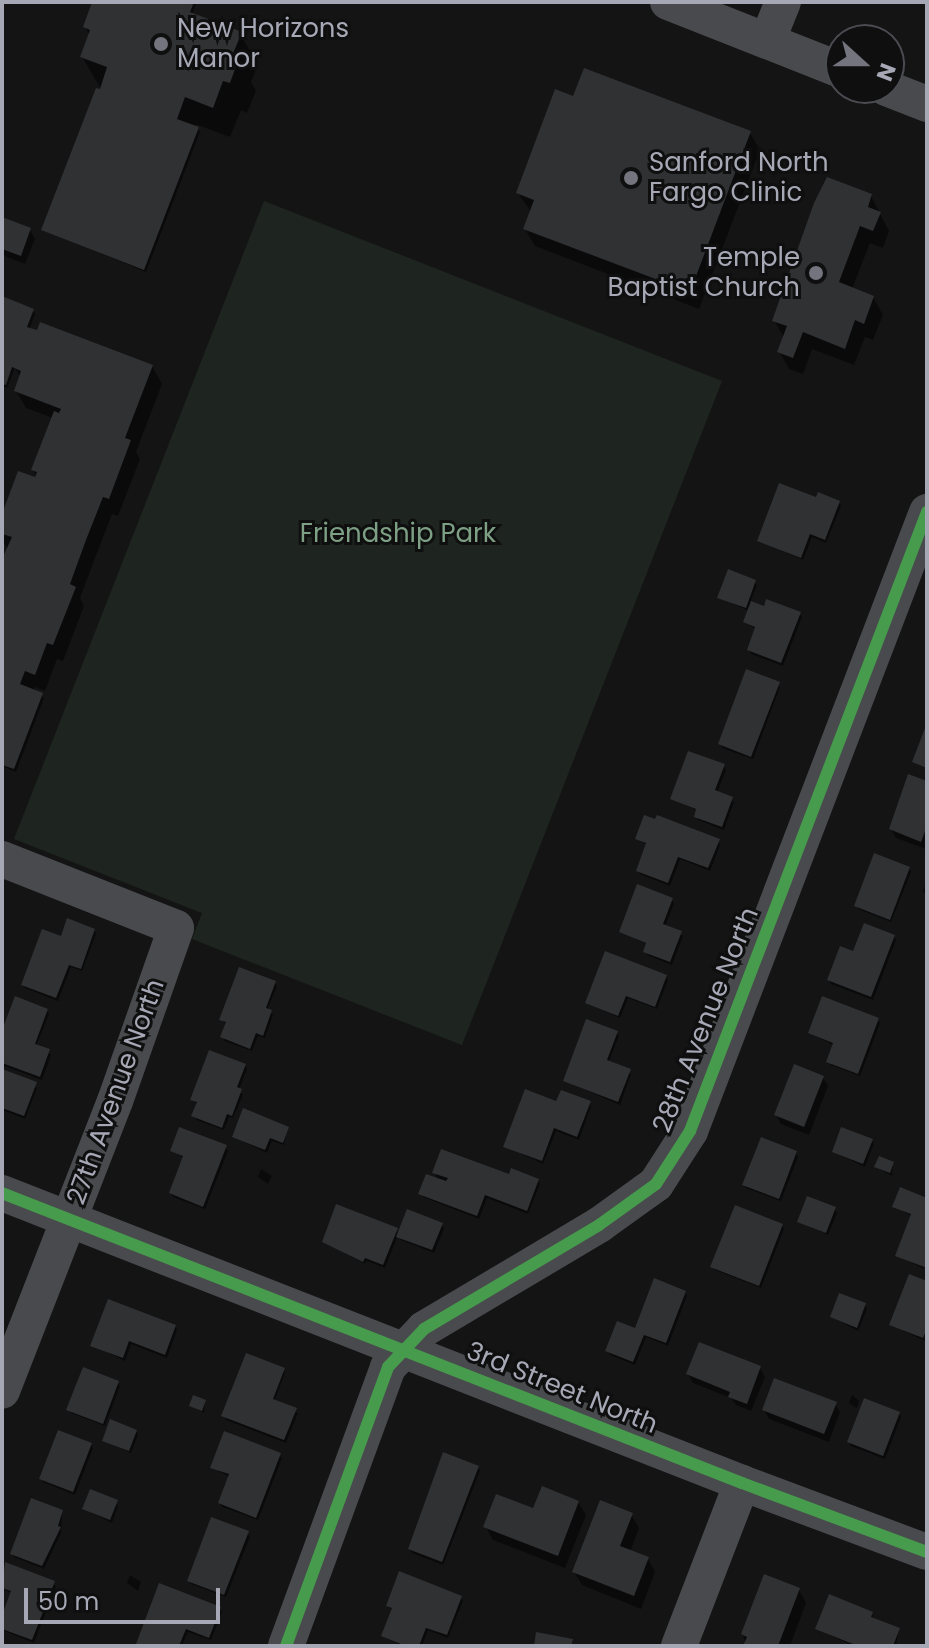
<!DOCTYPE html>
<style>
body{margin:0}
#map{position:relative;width:929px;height:1648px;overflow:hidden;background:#141415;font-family:Poppins,sans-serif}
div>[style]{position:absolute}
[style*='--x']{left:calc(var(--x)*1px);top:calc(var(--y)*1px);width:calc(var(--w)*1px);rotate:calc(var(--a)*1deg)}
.green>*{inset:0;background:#1e2520}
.shadow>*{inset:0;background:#0007}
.building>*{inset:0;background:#303133}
.minor>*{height:36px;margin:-18px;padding:0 18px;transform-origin:18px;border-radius:18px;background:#494a4d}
.cycleway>*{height:12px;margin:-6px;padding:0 6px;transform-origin:6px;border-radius:6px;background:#469c4c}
.dots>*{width:22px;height:22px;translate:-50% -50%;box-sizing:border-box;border:4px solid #0f0f10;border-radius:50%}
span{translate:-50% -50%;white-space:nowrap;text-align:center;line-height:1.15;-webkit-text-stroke:6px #0f0f10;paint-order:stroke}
.poi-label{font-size:26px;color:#a6a8b5}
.left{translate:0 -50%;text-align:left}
.right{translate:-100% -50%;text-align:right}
.park-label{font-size:26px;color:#7da085}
.street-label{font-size:26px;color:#a6a8b5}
.frame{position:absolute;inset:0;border:4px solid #a6a8b5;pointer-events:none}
.north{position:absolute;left:825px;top:24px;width:80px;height:80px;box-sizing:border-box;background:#0f0f10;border:2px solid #4b4c52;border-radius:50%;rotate:111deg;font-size:22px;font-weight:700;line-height:32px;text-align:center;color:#a6a8b5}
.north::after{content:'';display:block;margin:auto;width:28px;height:36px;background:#73747d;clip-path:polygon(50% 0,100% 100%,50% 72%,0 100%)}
.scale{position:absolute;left:24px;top:1588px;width:196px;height:36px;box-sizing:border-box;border:4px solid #a6a8b5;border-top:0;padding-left:10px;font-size:24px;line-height:28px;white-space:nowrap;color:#a6a8b5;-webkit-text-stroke:6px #0f0f10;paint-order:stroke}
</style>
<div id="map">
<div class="green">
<div style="clip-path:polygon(264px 201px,722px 381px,462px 1045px,192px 939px,202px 913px,14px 839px)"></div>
</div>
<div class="shadow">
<div style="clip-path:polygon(103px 2px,197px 2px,192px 14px,240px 34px,258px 64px,251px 82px,256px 91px,247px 113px,241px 110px,230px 137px,195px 124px,200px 132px,146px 272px,43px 230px,103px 92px,82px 57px,90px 36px,85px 27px)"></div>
<div style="clip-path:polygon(574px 99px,750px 133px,760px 150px,699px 309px,535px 246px,525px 229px,531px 212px,518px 193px)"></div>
<div style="clip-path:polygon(871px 196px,889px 231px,883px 248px,870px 243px,852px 289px,873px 297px,883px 315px,873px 340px,865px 337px,854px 365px,812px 349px,803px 374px,789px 369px,779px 351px,784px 338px,774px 320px)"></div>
<div style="clip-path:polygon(2px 219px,30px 230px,35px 239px,25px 264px,2px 255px)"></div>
<div style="clip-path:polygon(2px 299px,33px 310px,35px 314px,29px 330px,152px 366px,162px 384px,136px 452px,140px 459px,118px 516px,112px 514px,95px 558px,80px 598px,84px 606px,63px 661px,57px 659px,45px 691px,35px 687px,33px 691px,44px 698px,16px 772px,2px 766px,2px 561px,8px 549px,2px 539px,2px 520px,36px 480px,34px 470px,53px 418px,26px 408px,16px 391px,21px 378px,15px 368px,7px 388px,2px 386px)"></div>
<div style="clip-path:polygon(838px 502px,841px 506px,826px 543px,812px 537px,803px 560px,759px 541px)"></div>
<div style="clip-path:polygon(755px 582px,757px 585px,750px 603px,799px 614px,802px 617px,783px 666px,751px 654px,749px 650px,757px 630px,745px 622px,749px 611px,719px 597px)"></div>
<div style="clip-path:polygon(778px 683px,780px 687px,753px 759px,722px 748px,720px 744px)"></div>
<div style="clip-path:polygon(724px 766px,726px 770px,717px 793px,734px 802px,724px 830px,698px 820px,698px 811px,672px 798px)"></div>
<div style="clip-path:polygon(927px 783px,927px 846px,926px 849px,896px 838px,891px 829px)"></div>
<div style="clip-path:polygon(637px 838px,718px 841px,720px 845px,710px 871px,680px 859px,670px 886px,640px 874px,638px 870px,647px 845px)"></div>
<div style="clip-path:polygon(909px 868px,911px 872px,891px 922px,858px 909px,856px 905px)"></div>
<div style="clip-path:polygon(927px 880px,927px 896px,923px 891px)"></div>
<div style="clip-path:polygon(672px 900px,674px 903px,665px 927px,683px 936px,672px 965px,647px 955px,648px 945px,621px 932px)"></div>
<div style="clip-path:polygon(94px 930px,96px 934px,82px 971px,71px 967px,58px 1001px,25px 988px,23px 984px,62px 939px)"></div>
<div style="clip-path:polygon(894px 937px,896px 940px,873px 1000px,831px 984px,829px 980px,854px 954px)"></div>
<div style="clip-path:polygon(666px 976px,668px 980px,657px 1009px,628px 998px,620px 1018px,587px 1003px)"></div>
<div style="clip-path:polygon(275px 983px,277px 986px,267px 1010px,273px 1015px,265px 1038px,258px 1036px,252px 1051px,224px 1041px,227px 1025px,221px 1019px)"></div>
<div style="clip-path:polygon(47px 1010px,49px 1014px,36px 1046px,51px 1055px,42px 1080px,2px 1065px,2px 1036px)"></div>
<div style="clip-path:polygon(878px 1020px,880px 1023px,860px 1076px,831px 1065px,829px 1061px,835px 1046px,810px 1033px)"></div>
<div style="clip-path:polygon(616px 1032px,619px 1036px,608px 1063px,631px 1074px,620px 1105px,565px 1081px)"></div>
<div style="clip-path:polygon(245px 1065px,247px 1069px,239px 1090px,243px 1095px,233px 1118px,229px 1117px,224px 1130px,196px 1120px,198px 1105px,192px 1099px)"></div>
<div style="clip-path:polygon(2px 1071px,37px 1088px,25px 1119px,2px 1110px)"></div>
<div style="clip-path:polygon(823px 1078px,828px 1086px,809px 1135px,781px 1124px,776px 1115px)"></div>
<div style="clip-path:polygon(589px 1103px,591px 1106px,579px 1140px,556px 1131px,543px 1164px,505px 1146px,557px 1104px)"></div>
<div style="clip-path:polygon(287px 1129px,284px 1145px,272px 1141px,267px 1153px,234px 1137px)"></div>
<div style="clip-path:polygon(872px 1141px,874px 1144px,865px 1167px,834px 1152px)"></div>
<div style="clip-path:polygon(225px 1147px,228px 1151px,205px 1209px,173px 1197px,171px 1193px,184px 1158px,172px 1150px)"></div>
<div style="clip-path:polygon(796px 1153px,798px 1157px,781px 1201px,746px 1188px,744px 1184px)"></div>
<div style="clip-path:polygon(893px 1164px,892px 1176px,876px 1167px)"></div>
<div style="clip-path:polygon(261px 1169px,272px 1176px,268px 1184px,258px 1177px)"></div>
<div style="clip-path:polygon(434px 1172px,510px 1176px,538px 1180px,540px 1184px,528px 1214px,487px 1198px,479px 1219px,423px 1197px,421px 1194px,439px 1181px)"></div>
<div style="clip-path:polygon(927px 1200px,927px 1270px,897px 1256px,912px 1216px,895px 1207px)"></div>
<div style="clip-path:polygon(835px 1209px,837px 1213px,828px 1235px,800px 1221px)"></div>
<div style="clip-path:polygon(442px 1225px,444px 1229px,434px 1253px,401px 1240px,398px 1235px,385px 1268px,367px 1261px,365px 1264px,324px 1242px,396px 1230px,399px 1234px)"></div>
<div style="clip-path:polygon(782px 1226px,784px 1229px,761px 1288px,715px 1270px,713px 1267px)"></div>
<div style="clip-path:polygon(927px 1284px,927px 1336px,925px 1341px,891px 1325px)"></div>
<div style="clip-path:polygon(685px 1292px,687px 1296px,668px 1346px,646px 1337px,635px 1365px,610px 1355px,608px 1351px)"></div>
<div style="clip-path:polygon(865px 1305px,867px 1309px,858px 1331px,832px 1317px)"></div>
<div style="clip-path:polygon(175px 1326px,177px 1330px,167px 1358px,131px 1344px,125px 1361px,92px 1345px)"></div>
<div style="clip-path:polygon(760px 1368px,765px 1377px,751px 1411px,736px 1405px,731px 1398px,693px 1383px,688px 1374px)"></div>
<div style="clip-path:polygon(283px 1370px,285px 1373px,274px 1402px,298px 1413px,286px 1443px,226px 1420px,224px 1416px)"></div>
<div style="clip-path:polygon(118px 1383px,120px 1386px,105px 1426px,71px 1413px,68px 1410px)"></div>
<div style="clip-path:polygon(852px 1395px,859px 1401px,857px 1408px,849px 1403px)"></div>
<div style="clip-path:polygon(205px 1401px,204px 1413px,191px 1405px)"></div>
<div style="clip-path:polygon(835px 1404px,840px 1412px,829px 1442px,769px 1419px,764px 1410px)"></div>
<div style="clip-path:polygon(899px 1413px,901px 1417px,885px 1459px,851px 1446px,849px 1442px)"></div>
<div style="clip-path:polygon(136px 1431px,138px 1435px,131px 1453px,104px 1440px)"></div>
<div style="clip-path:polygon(91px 1444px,93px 1448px,75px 1495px,43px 1482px,41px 1479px)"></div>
<div style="clip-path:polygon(279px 1455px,282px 1458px,258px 1520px,222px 1507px,220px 1503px,230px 1477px,213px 1468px)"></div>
<div style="clip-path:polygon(478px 1467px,480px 1471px,443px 1565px,412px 1553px,410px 1549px)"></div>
<div style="clip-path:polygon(116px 1502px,118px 1506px,112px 1523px,84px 1509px)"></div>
<div style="clip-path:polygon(578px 1502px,586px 1515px,565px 1568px,493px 1540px,486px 1527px,534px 1511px)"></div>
<div style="clip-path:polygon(62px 1512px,61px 1533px,44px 1569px,14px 1557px,12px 1553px)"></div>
<div style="clip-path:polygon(631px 1514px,639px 1528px,630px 1552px,648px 1559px,655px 1572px,641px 1609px,582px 1585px,574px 1572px)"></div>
<div style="clip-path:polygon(247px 1533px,250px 1537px,226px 1597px,191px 1584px,189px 1581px)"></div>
<div style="clip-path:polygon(6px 1565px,56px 1586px,34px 1643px,2px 1630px,12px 1593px,2px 1589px)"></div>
<div style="clip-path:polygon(130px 1575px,141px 1582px,138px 1591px,127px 1583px)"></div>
<div style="clip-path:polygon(799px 1590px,806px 1603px,790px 1646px,746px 1646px,743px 1634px)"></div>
<div style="clip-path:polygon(461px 1598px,463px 1601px,448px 1638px,428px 1630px,422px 1646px,402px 1646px,383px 1636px,393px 1610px,388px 1606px)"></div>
<div style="clip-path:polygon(219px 1608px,222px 1612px,211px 1640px,188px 1632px,182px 1646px,138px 1644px)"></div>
<div style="clip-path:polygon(872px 1613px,873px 1619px,899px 1630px,896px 1646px,853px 1646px,817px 1629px)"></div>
</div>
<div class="building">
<div style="clip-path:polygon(92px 2px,194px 2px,190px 12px,242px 32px,232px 56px,239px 58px,230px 83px,223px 81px,213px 108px,185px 97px,177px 119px,199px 127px,144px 270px,41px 230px,96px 88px,100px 89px,107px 67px,80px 57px,90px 30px,83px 27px)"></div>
<div style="clip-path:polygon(584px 68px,751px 131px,690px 292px,523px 229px,534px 200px,516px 193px,555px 89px,573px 96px)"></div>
<div style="clip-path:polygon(827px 177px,872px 194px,868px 207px,881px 212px,873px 231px,860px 226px,839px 282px,874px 296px,864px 324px,855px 320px,845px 349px,803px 332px,793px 358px,777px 352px,787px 326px,772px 321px,814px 203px)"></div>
<div style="clip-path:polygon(2px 217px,31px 228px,21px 256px,2px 249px)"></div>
<div style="clip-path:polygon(2px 296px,34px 309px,27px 327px,37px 330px,40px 322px,153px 365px,125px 438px,131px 440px,109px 499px,103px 497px,86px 540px,70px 584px,76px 587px,53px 645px,47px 643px,35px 675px,25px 671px,20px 684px,43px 693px,14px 769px,2px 765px,2px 559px,12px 537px,2px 534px,2px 514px,18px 471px,35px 477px,37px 472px,31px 470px,54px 411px,59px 413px,61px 409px,14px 391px,21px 371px,12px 367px,6px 385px,2px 384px)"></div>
<div style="clip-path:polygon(779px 483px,816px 497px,818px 492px,840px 501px,825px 540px,810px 534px,801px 558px,757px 541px)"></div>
<div style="clip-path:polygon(728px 569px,756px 580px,746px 608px,717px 598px)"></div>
<div style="clip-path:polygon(766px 599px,801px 612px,781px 663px,747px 650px,755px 627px,743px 622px,751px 601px,764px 606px)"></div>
<div style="clip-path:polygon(746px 669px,780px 682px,751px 757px,718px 744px)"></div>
<div style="clip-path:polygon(927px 723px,927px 768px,912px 762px)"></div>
<div style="clip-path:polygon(688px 751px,725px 764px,715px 790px,733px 797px,722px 827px,694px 817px,696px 809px,670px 799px)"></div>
<div style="clip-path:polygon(908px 774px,927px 781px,927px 826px,921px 842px,889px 829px)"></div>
<div style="clip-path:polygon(644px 815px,655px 819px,657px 815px,720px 839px,708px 868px,678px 857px,668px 883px,636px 871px,646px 843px,635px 839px)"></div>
<div style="clip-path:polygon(874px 853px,910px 867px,890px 920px,854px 906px)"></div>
<div style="clip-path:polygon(637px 884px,673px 898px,663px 924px,682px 931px,670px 962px,643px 952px,646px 943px,619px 932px)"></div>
<div style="clip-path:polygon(67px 918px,95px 929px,81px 969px,69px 965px,56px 998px,21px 985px,42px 929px,61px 936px)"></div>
<div style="clip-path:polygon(864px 923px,895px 935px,871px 997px,827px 980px,840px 946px,853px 951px)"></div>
<div style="clip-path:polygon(605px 951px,667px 975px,655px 1007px,626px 996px,618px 1016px,585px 1003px)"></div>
<div style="clip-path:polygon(239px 967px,276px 981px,266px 1008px,272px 1010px,263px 1036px,256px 1033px,250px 1049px,220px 1037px,226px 1022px,219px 1020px)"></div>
<div style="clip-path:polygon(15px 996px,48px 1009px,35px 1044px,50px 1049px,40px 1077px,2px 1063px,2px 1030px)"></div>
<div style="clip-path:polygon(822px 996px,879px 1018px,858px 1074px,826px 1062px,833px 1043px,808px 1033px)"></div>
<div style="clip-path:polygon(586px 1019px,618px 1031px,607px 1060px,631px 1069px,618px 1102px,563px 1081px)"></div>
<div style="clip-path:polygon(209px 1050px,246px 1064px,237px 1087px,242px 1089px,232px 1116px,227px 1114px,222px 1128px,191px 1116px,197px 1102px,190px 1100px)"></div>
<div style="clip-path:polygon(794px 1064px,824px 1076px,804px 1127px,774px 1115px)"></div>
<div style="clip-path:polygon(2px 1069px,37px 1082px,24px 1116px,2px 1108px)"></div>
<div style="clip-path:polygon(525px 1089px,556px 1101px,561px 1090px,591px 1101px,577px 1137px,554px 1128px,542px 1161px,503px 1147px)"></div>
<div style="clip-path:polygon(243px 1108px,289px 1127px,283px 1143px,270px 1138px,265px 1150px,232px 1137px)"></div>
<div style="clip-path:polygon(179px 1127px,227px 1145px,203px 1207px,169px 1193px,183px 1156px,170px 1151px)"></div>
<div style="clip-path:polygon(841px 1127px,873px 1139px,863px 1164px,832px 1152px)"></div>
<div style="clip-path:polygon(761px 1137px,797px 1151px,779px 1199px,742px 1185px)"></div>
<div style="clip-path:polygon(441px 1149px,509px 1174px,511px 1168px,539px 1179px,527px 1211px,485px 1195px,477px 1216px,418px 1194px,426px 1174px,446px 1181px,448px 1178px,432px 1173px)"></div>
<div style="clip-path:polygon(879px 1156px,894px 1162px,890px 1173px,874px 1167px)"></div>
<div style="clip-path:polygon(900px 1187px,927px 1198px,927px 1268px,895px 1256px,911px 1214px,892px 1207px)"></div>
<div style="clip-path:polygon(807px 1196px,836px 1207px,826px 1233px,797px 1222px)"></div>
<div style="clip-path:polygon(336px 1204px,398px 1228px,383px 1265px,365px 1258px,363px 1262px,322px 1242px)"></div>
<div style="clip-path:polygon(735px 1205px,783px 1224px,759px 1286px,710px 1267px)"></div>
<div style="clip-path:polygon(407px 1209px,443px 1223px,432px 1250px,396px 1237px)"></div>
<div style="clip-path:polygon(909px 1274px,927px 1281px,927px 1329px,923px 1338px,889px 1325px)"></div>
<div style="clip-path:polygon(654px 1278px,686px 1291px,666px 1343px,644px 1335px,633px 1362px,605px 1351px,617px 1321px,635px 1328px)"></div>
<div style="clip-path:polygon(839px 1293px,866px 1303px,857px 1328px,830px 1317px)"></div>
<div style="clip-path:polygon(108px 1299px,176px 1325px,165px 1355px,129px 1341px,123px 1358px,90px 1346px)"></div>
<div style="clip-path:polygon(699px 1342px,761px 1366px,747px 1404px,728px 1397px,730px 1392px,686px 1374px)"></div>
<div style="clip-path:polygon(246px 1353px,285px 1368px,273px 1399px,297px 1408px,284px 1440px,221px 1416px)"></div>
<div style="clip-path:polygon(83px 1367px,119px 1381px,103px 1424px,66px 1410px)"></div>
<div style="clip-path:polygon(774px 1378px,837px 1402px,824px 1434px,762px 1410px)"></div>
<div style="clip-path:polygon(193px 1395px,206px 1400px,202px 1411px,189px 1406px)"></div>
<div style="clip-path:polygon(864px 1398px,900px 1412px,883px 1456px,847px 1442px)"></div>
<div style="clip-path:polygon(110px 1419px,137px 1430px,129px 1451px,102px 1441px)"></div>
<div style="clip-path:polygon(58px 1430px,92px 1443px,73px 1492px,39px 1479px)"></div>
<div style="clip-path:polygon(224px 1431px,281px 1453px,256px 1518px,218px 1503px,229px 1474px,210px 1468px)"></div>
<div style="clip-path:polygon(443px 1452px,479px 1466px,442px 1562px,408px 1549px)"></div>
<div style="clip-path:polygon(542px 1486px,579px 1501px,558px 1556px,483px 1527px,496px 1494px,533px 1508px)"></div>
<div style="clip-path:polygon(90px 1489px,118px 1500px,110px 1520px,82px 1509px)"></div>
<div style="clip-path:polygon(31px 1498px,63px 1510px,58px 1526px,61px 1527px,42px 1566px,10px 1554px)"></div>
<div style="clip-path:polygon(600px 1500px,633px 1513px,620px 1546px,649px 1557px,634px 1596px,572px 1572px)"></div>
<div style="clip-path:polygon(211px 1517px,249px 1531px,224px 1595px,187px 1581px)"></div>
<div style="clip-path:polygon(5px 1562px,55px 1581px,32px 1640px,2px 1629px,2px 1615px,11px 1591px,2px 1588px)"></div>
<div style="clip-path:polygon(399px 1571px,462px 1596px,447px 1635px,426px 1628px,419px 1646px,406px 1646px,381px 1636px,392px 1608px,386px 1606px)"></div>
<div style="clip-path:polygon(764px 1574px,800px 1588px,778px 1646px,743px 1646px,747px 1637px,741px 1634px)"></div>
<div style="clip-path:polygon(159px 1583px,221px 1607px,209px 1638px,186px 1629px,179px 1646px,136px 1644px)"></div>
<div style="clip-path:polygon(829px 1594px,873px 1612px,871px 1617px,900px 1628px,893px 1646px,858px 1646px,815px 1629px)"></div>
<div style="clip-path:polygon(536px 1632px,573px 1639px,571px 1646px,534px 1646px)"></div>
</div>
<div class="minor">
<div style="--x:668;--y:2;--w:186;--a:21.5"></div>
<div style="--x:768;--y:39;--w:40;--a:-68"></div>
<div style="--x:886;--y:88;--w:44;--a:21.3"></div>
<div style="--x:2;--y:859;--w:187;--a:21.6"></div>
<div style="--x:176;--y:928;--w:183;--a:109.4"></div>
<div style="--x:115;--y:1101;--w:311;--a:111.3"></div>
<div style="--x:2;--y:1193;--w:795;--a:21.4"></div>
<div style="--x:742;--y:1483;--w:197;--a:20.5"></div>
<div style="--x:286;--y:1646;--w:297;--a:-69.9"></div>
<div style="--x:388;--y:1367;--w:52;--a:-46.5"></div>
<div style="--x:424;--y:1329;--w:204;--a:-30.7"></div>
<div style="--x:599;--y:1225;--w:70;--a:-35.7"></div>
<div style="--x:656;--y:1184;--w:63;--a:-57.3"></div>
<div style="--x:690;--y:1131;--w:663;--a:-69.05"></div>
<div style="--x:679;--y:1646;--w:175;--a:-68.9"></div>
</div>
<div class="cycleway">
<div style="--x:2;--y:1193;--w:795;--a:21.4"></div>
<div style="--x:742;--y:1483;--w:197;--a:20.5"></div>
<div style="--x:286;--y:1646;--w:297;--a:-69.9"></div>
<div style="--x:388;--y:1367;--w:52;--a:-46.5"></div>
<div style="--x:424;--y:1329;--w:204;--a:-30.7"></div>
<div style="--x:599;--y:1225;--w:70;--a:-35.7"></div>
<div style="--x:656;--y:1184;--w:63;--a:-57.3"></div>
<div style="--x:690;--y:1131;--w:663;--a:-69.05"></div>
</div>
<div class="dots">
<div style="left:161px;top:44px;background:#73747d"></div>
<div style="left:631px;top:178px;background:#73747d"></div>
<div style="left:816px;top:273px;background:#73747d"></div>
</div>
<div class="poi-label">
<span class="left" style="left:177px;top:44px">New Horizons<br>Manor</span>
<span class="left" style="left:649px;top:178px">Sanford North<br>Fargo Clinic</span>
<span class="right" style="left:800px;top:273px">Temple<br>Baptist Church</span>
</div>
<div class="park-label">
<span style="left:398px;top:534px">Friendship Park</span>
</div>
<div class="street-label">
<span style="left:706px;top:1020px;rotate:-68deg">28th Avenue North</span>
<span style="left:116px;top:1092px;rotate:-70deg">27th Avenue North</span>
<span style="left:562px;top:1388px;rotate:22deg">3rd Street North</span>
</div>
<div class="frame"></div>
<div class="north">N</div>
<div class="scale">50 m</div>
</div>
